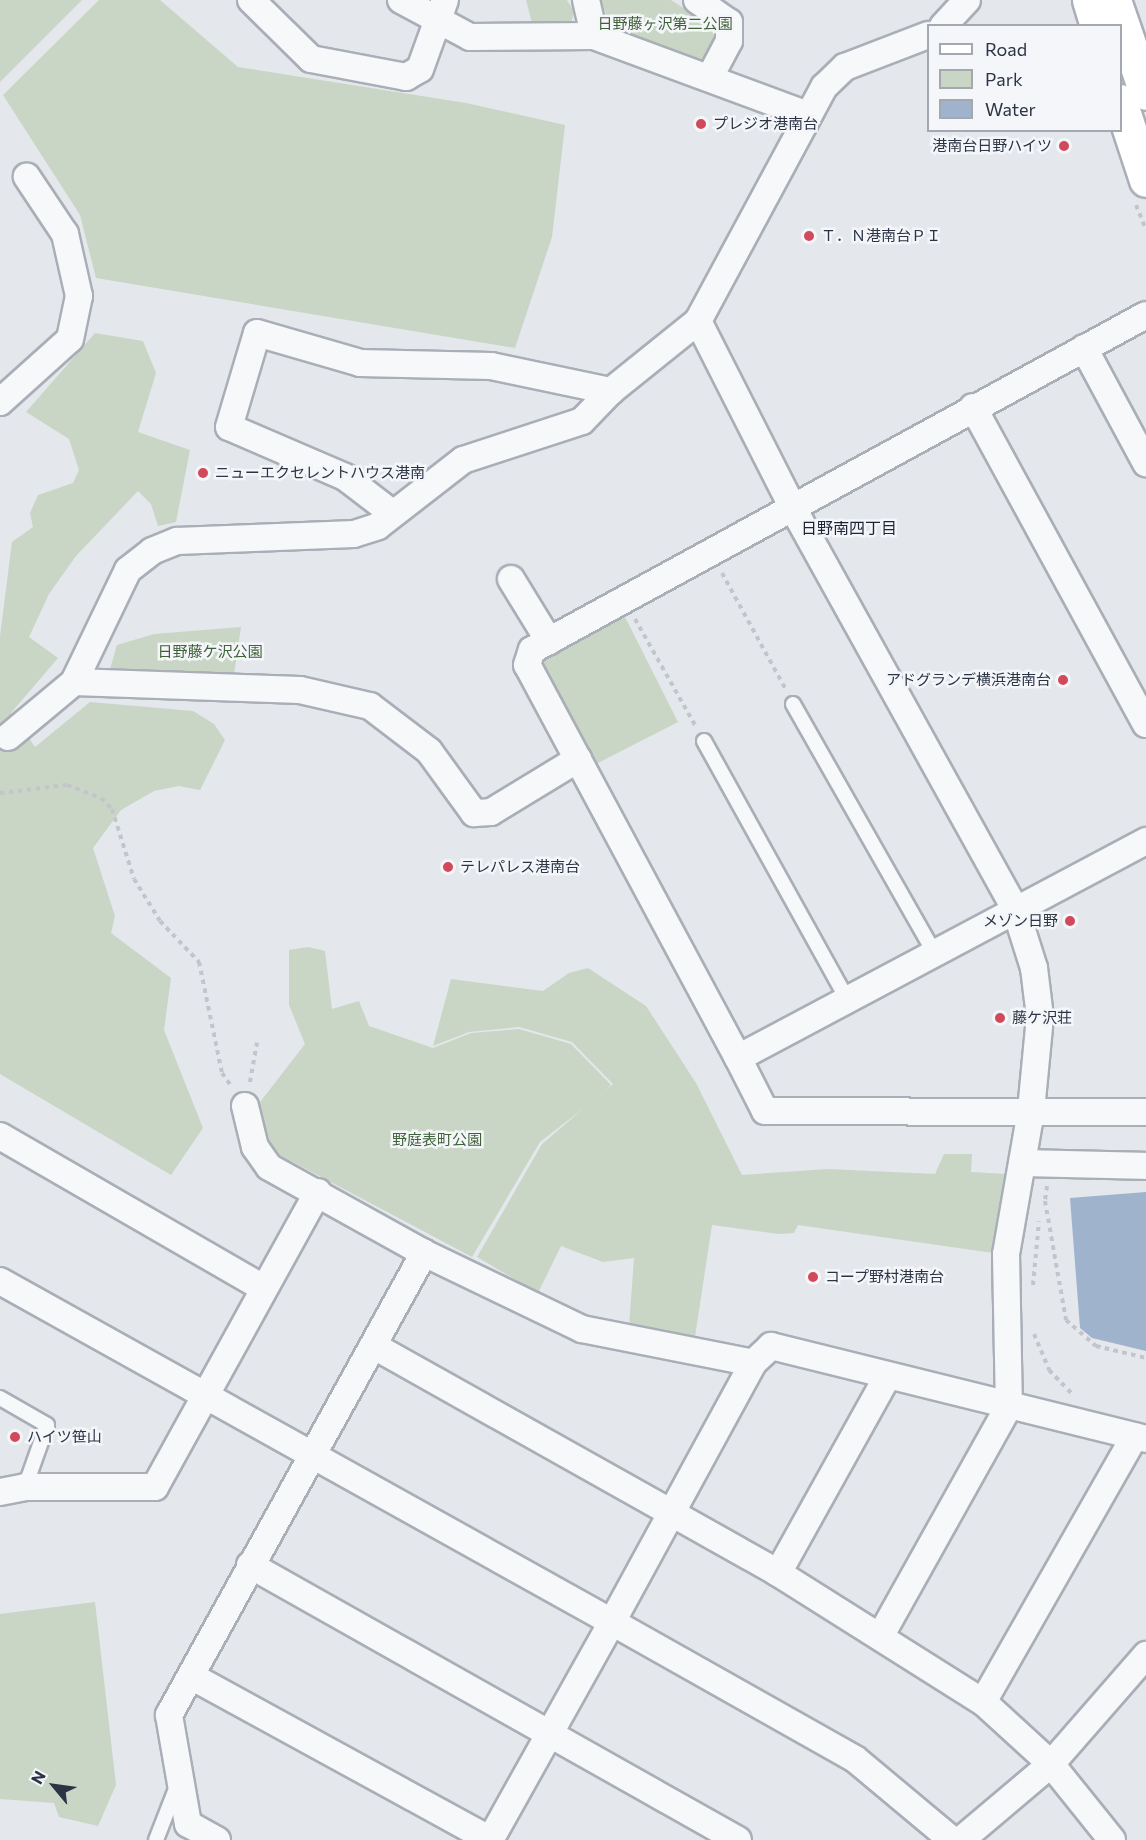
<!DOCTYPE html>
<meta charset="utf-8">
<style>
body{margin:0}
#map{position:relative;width:1146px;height:1840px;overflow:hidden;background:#e4e7ec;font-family:Commissioner,"Noto Sans JP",sans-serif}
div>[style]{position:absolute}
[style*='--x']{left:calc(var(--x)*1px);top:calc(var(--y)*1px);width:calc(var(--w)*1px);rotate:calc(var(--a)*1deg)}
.green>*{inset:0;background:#c9d6c5}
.water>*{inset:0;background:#9fb4cc}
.path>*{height:4px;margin-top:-2px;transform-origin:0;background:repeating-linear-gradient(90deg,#c2c5cb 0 4.5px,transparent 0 9px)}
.roads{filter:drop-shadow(2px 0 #a9aeb7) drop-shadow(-2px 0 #a9aeb7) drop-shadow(0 2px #a9aeb7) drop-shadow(0 -2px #a9aeb7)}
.lane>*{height:14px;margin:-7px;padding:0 7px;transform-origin:7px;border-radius:7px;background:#f7f8fa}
.street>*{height:26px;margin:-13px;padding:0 13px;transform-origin:13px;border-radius:13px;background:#f7f8fa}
.primary>*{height:33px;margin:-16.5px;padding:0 16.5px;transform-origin:16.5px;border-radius:16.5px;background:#fff}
.dots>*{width:16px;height:16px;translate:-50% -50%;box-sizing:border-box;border:3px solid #f4f6f9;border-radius:50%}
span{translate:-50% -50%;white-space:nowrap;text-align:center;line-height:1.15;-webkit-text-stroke:5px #f4f6f9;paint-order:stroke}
.park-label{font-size:15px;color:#3f6138}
.poi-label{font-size:15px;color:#2b3445}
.left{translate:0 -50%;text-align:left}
.right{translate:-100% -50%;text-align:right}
.neighbourhood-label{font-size:16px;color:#1d2536}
.legend{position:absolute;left:927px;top:24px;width:195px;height:108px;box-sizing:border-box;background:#f4f6f9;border:2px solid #a4a8b1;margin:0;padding:8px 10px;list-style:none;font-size:18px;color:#2b3445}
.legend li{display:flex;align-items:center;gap:12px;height:30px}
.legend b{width:30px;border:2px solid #a4a8b1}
.north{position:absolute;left:24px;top:1756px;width:60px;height:60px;-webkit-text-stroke:4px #f4f6f9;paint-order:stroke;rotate:299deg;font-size:16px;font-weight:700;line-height:24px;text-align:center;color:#2b3445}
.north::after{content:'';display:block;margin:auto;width:21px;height:27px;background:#2b3445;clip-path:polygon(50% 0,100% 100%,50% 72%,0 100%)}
</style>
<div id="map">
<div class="green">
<div style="clip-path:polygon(0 0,82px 0,0 82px)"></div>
<div style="clip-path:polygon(99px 0,160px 0,238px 67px,466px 103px,565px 125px,552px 237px,515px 348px,96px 278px,80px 215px,3px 95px)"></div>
<div style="clip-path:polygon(526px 0,567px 0,574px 12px,571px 23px,532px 23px)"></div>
<div style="clip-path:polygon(601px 0,671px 0,706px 23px,714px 35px,710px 63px,611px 29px)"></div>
<div style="clip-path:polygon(95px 333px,143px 341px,156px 373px,138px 432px,190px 450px,176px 522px,158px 526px,151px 504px,138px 491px,76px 556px,49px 594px,29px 637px,58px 658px,11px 713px,35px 747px,90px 702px,193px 711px,214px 724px,225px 740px,200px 790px,179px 786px,154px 791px,121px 810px,93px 848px,115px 916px,111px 933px,171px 978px,164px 1030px,203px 1128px,171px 1175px,0 1074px,0 636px,12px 542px,33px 527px,30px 513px,38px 495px,73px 483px,79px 470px,69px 439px,26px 412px)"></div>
<div style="clip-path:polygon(623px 613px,678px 722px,594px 765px,542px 662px,546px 652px)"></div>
<div style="clip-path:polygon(241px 627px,234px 674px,117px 675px,110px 669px,117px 645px,154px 634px)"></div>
<div style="clip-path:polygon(308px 947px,325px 951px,332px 1009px,359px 1001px,369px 1026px,433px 1048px,471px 1033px,519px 1029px,571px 1044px,611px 1085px,604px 1092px,613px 1084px,572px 1042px,519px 1027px,469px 1032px,433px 1046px,451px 979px,543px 991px,569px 973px,588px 968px,646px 1006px,696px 1083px,742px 1175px,828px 1169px,935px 1174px,944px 1154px,972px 1154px,971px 1172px,1007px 1174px,993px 1253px,798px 1225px,794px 1233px,779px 1234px,712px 1225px,695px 1337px,629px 1327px,634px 1258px,603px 1262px,561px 1246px,538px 1293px,477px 1257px,542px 1144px,584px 1108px,540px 1142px,472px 1257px,274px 1152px,257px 1106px,305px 1044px,289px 1005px,289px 950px)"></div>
<div style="clip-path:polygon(95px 1602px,116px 1785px,98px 1826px,59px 1817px,54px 1803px,0 1799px,0 1614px)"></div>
</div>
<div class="water">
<div style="clip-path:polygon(1146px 1192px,1146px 1351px,1092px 1338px,1080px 1328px,1070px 1198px)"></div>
</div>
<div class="path">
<div style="--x:1136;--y:205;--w:27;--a:68"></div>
<div style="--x:722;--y:573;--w:131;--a:61.3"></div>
<div style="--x:635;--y:619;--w:122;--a:60.5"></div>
<div style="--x:0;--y:793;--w:67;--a:-6.8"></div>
<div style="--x:67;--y:785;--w:36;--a:21"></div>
<div style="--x:101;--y:798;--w:16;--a:45"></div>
<div style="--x:112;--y:809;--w:73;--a:72.6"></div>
<div style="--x:134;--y:879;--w:49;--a:58.2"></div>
<div style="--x:160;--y:921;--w:57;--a:46.4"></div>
<div style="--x:199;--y:962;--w:113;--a:78.3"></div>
<div style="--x:222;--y:1073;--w:16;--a:55"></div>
<div style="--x:250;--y:1082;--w:40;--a:-80"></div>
<div style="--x:1047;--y:1186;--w:15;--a:98"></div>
<div style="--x:1045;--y:1201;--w:121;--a:80"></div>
<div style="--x:1066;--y:1320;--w:40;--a:41"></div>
<div style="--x:1096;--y:1346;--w:51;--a:13.5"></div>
<div style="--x:1033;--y:1285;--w:64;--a:-84.6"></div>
<div style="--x:1034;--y:1334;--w:39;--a:67"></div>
<div style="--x:1049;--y:1370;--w:33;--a:46"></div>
</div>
<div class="roads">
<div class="lane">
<div style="--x:793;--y:704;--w:283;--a:60.4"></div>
<div style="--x:704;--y:741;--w:293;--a:61"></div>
<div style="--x:0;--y:1398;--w:54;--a:29.9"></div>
<div style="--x:47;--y:1425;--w:66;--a:109.5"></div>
<div style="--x:156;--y:1840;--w:58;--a:-68.7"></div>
</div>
<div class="street">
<div style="--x:251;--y:0;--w:84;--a:44.5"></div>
<div style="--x:311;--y:59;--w:97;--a:10.7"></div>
<div style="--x:406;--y:77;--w:16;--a:-30"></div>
<div style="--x:420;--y:69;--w:73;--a:-70.1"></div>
<div style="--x:401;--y:0;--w:78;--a:28.2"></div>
<div style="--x:470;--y:37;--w:124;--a:-0.5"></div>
<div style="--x:594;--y:36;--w:227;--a:20.3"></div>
<div style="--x:586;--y:0;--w:37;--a:77"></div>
<div style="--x:697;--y:0;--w:39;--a:35"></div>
<div style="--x:729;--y:22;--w:19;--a:90"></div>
<div style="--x:729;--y:41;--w:41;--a:117.8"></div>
<div style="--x:943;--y:26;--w:35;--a:-47"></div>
<div style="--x:698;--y:321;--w:212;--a:63.1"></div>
<div style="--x:794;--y:510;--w:458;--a:61"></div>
<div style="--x:1016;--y:911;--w:60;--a:72.5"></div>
<div style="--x:1034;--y:968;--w:49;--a:83"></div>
<div style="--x:1040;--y:1017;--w:94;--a:95.5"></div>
<div style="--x:1031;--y:1111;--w:145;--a:99.9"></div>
<div style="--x:1006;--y:1254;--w:152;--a:88.9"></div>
<div style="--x:1009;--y:1406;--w:262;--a:119.2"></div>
<div style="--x:1084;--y:348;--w:131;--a:61.7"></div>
<div style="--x:0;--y:402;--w:94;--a:-42"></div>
<div style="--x:70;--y:339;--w:44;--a:-78.2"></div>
<div style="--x:79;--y:296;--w:64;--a:-102.7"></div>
<div style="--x:65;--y:234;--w:69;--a:-123.7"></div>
<div style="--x:973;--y:407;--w:361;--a:61.4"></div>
<div style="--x:392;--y:513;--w:59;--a:-142.5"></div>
<div style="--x:345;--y:477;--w:126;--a:-156.7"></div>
<div style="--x:229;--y:427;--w:98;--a:-73.4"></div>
<div style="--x:257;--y:333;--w:107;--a:16.2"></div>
<div style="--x:360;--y:363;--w:131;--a:1.3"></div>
<div style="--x:491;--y:366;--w:123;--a:11.8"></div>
<div style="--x:511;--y:579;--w:73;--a:58.5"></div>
<div style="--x:74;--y:682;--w:226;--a:2"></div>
<div style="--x:300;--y:690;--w:72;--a:12.9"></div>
<div style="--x:370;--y:706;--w:74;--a:37.3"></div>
<div style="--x:429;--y:751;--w:77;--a:54"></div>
<div style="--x:474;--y:813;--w:17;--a:-3"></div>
<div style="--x:491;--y:812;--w:102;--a:-31.3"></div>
<div style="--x:8;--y:737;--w:86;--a:-39.8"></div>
<div style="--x:74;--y:682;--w:124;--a:-64.3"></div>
<div style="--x:128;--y:570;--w:31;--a:-38"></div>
<div style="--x:152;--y:551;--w:27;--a:-22"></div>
<div style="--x:177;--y:541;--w:177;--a:-2.3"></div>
<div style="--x:354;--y:534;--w:25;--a:-18"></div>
<div style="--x:378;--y:526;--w:108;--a:-37.8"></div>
<div style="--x:463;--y:460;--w:125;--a:-18.1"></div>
<div style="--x:582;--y:421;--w:42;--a:-46"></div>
<div style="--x:611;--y:391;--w:112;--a:-38.8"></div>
<div style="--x:698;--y:321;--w:266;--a:-61.7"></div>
<div style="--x:824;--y:87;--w:29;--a:-44"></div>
<div style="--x:845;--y:67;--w:89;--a:-21.1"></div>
<div style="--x:1146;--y:841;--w:462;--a:152"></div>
<div style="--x:738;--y:1058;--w:59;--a:63"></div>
<div style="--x:765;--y:1111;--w:381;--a:0.2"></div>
<div style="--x:738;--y:1058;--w:446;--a:-118.2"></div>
<div style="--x:527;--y:665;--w:16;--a:-72"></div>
<div style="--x:532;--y:650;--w:699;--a:-28.62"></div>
<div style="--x:245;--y:1106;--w:42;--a:76.3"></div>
<div style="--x:255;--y:1147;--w:24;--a:55"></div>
<div style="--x:269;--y:1167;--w:177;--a:29"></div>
<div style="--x:424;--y:1253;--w:175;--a:25.7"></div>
<div style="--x:582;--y:1329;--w:174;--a:11.2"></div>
<div style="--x:0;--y:1136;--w:302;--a:30"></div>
<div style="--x:1025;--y:1163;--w:121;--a:1.4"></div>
<div style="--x:0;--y:1281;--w:701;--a:29.13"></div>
<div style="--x:612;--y:1622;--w:250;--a:119.2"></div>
<div style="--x:374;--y:1346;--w:463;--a:29.3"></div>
<div style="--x:778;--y:1573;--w:242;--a:32.2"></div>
<div style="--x:0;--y:1492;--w:25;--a:-11"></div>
<div style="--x:25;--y:1487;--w:130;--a:0"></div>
<div style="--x:155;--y:1487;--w:337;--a:-61.1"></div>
<div style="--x:250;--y:1565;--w:560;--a:29.4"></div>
<div style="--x:778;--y:1573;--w:224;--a:-60.9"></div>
<div style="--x:191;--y:1676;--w:342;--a:28.7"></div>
<div style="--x:217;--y:1840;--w:33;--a:-151"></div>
<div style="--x:188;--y:1824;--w:111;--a:-99.9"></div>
<div style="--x:169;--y:1715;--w:528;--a:-61.1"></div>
<div style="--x:952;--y:1840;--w:126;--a:-140.1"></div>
<div style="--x:855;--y:1759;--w:279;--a:-150.6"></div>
<div style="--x:612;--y:1622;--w:295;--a:-61.4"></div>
<div style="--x:753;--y:1363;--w:25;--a:-43"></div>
<div style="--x:771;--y:1346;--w:386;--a:13.9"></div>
<div style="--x:961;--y:1840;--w:118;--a:-40.2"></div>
<div style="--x:1051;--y:1764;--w:145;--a:-48.9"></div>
<div style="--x:1112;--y:1840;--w:97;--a:-128.8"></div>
<div style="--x:1051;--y:1764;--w:92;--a:-137.6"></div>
<div style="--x:983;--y:1702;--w:306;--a:-60.3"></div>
</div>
<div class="primary">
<div style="--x:1089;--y:0;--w:27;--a:73"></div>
<div style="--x:1114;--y:0;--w:98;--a:71"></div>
<div style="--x:1120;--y:101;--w:83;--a:71.8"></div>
</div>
</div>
<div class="dots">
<div style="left:701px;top:124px;background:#d1495b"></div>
<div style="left:1064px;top:146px;background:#d1495b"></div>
<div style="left:809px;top:236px;background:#d1495b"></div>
<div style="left:203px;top:473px;background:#d1495b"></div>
<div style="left:1063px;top:680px;background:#d1495b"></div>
<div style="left:448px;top:867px;background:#d1495b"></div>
<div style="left:1070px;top:921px;background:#d1495b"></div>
<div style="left:1000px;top:1018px;background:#d1495b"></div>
<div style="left:813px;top:1277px;background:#d1495b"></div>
<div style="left:15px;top:1437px;background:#d1495b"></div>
</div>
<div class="park-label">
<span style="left:665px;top:24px">日野藤ヶ沢第二公園</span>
<span style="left:210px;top:652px">日野藤ケ沢公園</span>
<span style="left:437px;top:1140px">野庭表町公園</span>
</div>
<div class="poi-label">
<span class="left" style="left:713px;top:124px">プレジオ港南台</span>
<span class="right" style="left:1052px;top:146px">港南台日野ハイツ</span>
<span class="left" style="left:821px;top:236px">Ｔ．Ｎ港南台ＰＩ</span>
<span class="left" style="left:215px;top:473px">ニューエクセレントハウス港南</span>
<span class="right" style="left:1051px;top:680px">アドグランデ横浜港南台</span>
<span class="left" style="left:460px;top:867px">テレパレス港南台</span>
<span class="right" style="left:1058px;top:921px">メゾン日野</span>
<span class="left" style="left:1012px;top:1018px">藤ケ沢荘</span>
<span class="left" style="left:825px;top:1277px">コープ野村港南台</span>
<span class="left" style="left:27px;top:1437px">ハイツ笹山</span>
</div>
<div class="neighbourhood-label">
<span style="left:849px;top:528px">日野南四丁目</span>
</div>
<ul class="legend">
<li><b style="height:8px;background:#fff"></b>Road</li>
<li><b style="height:16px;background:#c9d6c5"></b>Park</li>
<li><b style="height:16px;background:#9fb4cc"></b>Water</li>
</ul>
<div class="north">N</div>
</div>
